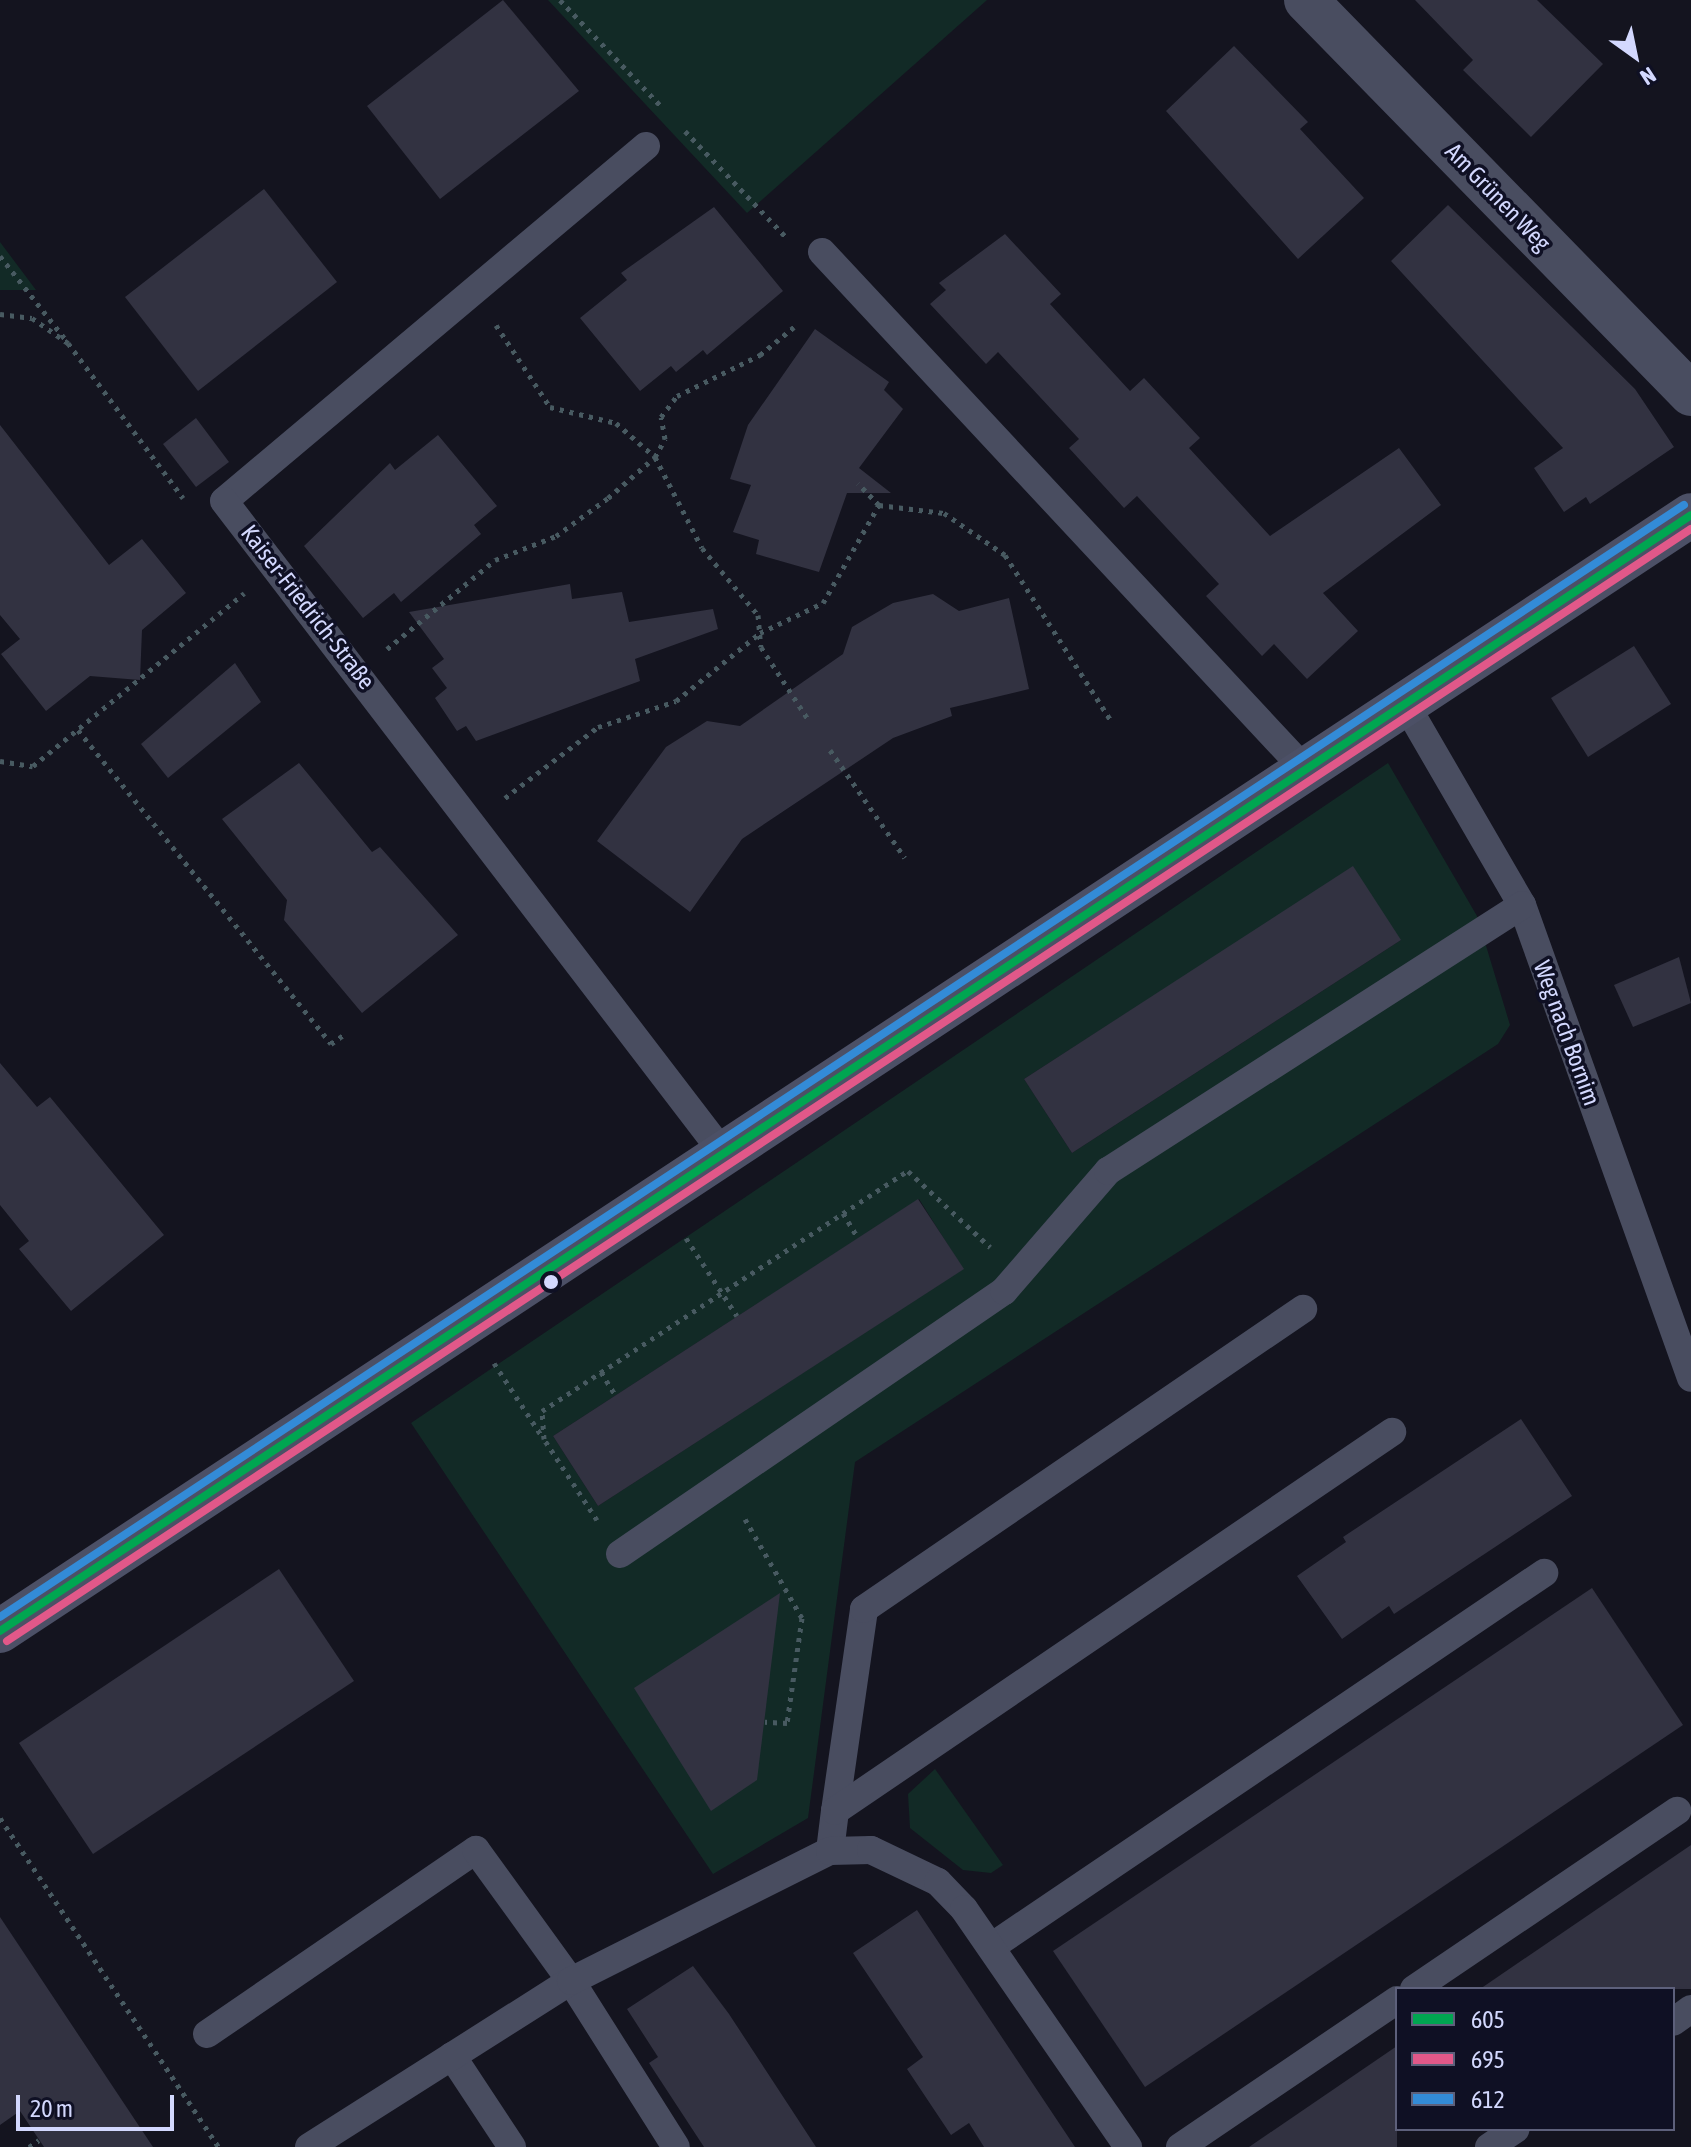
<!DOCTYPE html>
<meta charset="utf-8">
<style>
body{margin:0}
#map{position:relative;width:1691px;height:2147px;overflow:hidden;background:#14141f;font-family:"Asap Condensed",sans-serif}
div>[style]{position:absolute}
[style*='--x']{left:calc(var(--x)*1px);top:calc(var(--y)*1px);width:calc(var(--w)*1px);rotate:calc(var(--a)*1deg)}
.green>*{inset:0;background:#122a26}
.building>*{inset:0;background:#323241}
.path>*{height:5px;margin-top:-2.5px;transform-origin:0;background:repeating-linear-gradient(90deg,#485a61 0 4px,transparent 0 10px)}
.lane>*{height:28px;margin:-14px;padding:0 14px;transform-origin:14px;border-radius:14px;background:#494d60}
.street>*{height:44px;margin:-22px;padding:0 22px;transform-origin:22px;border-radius:22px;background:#494d60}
.secondary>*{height:44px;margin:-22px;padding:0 22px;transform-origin:22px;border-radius:22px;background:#4c5066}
.bus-1>*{height:8px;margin:-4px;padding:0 4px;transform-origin:4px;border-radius:4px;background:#00a651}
.bus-2>*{height:8px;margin:-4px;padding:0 4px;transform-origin:4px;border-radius:4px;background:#e15889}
.bus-3>*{height:8px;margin:-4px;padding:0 4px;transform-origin:4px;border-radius:4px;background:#338bd7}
.dots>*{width:22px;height:22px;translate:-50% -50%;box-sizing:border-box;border:4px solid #0f1024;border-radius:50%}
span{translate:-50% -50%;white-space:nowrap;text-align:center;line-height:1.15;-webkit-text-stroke:7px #0f1024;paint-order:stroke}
.street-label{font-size:24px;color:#d3d8fe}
.legend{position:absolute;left:1395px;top:1987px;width:280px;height:144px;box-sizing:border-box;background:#0f1024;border:2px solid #5d607b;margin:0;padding:10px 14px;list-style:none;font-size:24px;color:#d3d8fe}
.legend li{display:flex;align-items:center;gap:16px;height:40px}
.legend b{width:40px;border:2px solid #5d607b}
.north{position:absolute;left:1595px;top:16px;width:80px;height:80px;-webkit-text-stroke:6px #0f1024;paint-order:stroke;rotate:147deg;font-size:22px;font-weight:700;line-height:32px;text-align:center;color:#d3d8fe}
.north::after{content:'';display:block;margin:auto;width:28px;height:36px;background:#d3d8fe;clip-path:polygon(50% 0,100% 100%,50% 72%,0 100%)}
.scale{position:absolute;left:16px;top:2095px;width:158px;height:36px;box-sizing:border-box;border:4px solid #d3d8fe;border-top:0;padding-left:10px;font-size:24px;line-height:28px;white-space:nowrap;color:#d3d8fe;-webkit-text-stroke:6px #0f1024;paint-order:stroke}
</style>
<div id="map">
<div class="green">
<div style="clip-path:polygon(548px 0,987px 0,747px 213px)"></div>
<div style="clip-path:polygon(0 242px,36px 290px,0 290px)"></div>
<div style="clip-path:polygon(evenodd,1388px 763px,1477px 916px,1510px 1025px,1498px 1044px,855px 1462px,808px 1818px,713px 1874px,411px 1423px,1388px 763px,1401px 940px,1072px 1153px,1024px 1079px,1189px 973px,1401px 940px,1388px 763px,919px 1199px,963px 1269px,598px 1506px,553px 1436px,919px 1199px)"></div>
<div style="clip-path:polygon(935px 1769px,1003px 1865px,991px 1873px,963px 1870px,910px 1828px,908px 1794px)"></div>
</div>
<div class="building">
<div style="clip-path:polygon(503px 0,579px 91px,440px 199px,367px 106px)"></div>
<div style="clip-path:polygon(1415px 0,1537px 0,1603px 64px,1531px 137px,1463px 70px,1473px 60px)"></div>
<div style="clip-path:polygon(1234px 46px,1308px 122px,1300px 129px,1364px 198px,1298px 259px,1166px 111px)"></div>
<div style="clip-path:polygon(264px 189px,337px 282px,198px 391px,125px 297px)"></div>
<div style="clip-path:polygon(1448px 205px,1635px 389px,1674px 447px,1590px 504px,1586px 497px,1564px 512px,1534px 468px,1563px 448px,1391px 261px)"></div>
<div style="clip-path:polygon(714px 207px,783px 291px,707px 355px,703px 350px,676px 372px,671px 366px,640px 391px,580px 318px,627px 280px,621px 273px)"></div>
<div style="clip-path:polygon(1005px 234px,1061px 294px,1050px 304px,1130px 391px,1144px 378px,1200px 438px,1189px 448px,1270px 536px,1399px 448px,1441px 505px,1323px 593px,1358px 631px,1307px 679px,1274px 644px,1262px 656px,1206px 596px,1219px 584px,1137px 496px,1124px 508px,1069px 448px,1079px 439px,998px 352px,986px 364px,930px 304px,946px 290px,939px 283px)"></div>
<div style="clip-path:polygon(815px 329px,889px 382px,884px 390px,903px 409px,859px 468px,891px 493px,847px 493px,819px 572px,756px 554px,759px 540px,733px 532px,751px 485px,730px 479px,748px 425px)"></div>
<div style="clip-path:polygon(196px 418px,229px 462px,196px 487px,163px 444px)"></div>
<div style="clip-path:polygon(0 425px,109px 565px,142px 539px,186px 593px,142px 630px,140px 680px,90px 676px,46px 711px,1px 654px,20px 639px,0 615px)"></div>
<div style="clip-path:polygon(438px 435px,497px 506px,474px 525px,481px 534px,401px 602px,394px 593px,363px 618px,304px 546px,390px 463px,395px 470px)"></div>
<div style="clip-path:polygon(570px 584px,572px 599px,622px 592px,629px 622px,713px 609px,718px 629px,635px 659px,640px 681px,476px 741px,466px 726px,457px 731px,435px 698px,447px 688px,432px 668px,444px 659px,409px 612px)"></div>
<div style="clip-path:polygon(933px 594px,959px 611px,1009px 598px,1029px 689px,950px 708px,952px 716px,893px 738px,742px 839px,690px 912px,597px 841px,666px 747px,707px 721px,740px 726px,843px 654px,852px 627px,893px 603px)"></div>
<div style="clip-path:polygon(1634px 646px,1671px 704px,1588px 757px,1551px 698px)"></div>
<div style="clip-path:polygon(235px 663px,261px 702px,168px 778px,141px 744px)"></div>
<div style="clip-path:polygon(299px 763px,372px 852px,380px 847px,458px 935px,362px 1013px,284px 920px,287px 900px,222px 819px)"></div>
<div style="clip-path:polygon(1353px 866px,1401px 940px,1072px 1153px,1024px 1079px)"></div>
<div style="clip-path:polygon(1679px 957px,1691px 1003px,1633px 1027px,1614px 985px)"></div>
<div style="clip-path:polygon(0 1063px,37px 1107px,50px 1097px,164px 1235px,71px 1311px,19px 1249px,29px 1241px,0 1205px)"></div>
<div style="clip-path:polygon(918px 1199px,964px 1269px,598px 1506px,553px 1436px)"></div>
<div style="clip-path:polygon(1521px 1419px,1572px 1496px,1394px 1614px,1389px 1606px,1342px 1639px,1297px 1576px,1346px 1542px,1343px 1537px)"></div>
<div style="clip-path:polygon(279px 1569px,354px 1681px,93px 1854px,19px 1743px)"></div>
<div style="clip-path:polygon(1592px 1588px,1683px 1725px,1145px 2087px,1053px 1951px)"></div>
<div style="clip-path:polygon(780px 1593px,757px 1780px,711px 1811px,634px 1688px)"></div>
<div style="clip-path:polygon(1691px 1845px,1691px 1989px,1480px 1989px)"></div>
<div style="clip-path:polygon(917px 1910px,1075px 2147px,984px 2147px,969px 2123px,951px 2135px,907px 2069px,923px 2057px,853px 1953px)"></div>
<div style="clip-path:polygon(0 1917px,153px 2147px,44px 2147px,20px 2111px,0 2125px)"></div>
<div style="clip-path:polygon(693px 1966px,729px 2014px,816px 2147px,704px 2147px,649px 2063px,658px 2057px,627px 2009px)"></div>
<div style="clip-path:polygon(1397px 2046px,1397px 2147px,1249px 2147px)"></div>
</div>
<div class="path">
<div style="--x:560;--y:0;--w:148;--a:46.4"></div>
<div style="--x:685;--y:131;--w:146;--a:46.4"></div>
<div style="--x:0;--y:256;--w:105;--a:51.9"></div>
<div style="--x:0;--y:314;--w:32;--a:7"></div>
<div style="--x:32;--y:318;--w:44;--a:34.8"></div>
<div style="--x:68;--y:343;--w:193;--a:53.4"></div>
<div style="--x:496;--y:325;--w:98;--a:56.6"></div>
<div style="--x:550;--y:407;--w:68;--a:13.6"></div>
<div style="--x:616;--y:423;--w:52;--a:41.1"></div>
<div style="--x:655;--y:457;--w:102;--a:62.7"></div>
<div style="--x:702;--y:548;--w:87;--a:50.1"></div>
<div style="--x:758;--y:615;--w:32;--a:85"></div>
<div style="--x:761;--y:647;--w:86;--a:56.9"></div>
<div style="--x:879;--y:505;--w:65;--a:7"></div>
<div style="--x:944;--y:513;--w:74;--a:34.5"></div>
<div style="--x:1005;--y:555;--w:197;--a:57.4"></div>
<div style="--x:387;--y:649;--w:140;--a:-39.5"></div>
<div style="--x:495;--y:560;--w:66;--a:-21.5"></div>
<div style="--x:556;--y:536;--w:64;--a:-36.2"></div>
<div style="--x:608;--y:498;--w:62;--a:-41.1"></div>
<div style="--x:655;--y:457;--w:21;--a:-61"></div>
<div style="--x:665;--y:439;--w:22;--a:-100"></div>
<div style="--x:661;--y:417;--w:26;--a:-53"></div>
<div style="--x:677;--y:396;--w:93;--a:-26.3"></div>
<div style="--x:760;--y:355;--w:44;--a:-39.5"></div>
<div style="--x:78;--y:730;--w:403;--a:51.1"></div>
<div style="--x:331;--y:1044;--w:17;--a:-36"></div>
<div style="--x:830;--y:750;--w:131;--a:55.2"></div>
<div style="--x:0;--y:761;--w:33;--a:9"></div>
<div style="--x:33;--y:766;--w:273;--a:-39.3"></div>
<div style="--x:505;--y:798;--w:117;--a:-37.4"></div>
<div style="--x:598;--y:727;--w:82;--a:-18.4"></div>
<div style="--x:676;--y:701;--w:108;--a:-39"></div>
<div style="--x:760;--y:633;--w:70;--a:-25.5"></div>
<div style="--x:823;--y:603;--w:113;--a:-60.3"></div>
<div style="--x:879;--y:505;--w:30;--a:-134"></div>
<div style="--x:843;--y:1213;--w:29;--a:59"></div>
<div style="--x:686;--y:1238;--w:93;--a:56.8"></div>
<div style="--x:494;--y:1363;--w:90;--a:56.8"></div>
<div style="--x:601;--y:1372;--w:28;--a:58"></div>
<div style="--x:745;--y:1519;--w:114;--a:60.1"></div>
<div style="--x:802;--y:1618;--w:106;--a:98.1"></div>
<div style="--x:787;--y:1723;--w:22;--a:-177"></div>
<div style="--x:597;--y:1520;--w:97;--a:-123.2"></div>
<div style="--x:544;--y:1439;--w:28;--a:-94"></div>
<div style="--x:542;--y:1411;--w:438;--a:-33.3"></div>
<div style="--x:908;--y:1171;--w:112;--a:42.8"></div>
<div style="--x:0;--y:1818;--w:395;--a:56.4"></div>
<div style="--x:29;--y:2147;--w:12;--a:-35"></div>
</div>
<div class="lane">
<div style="--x:646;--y:146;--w:551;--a:139.93"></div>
<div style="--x:224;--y:501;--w:822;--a:52.56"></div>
<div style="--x:822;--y:252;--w:711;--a:46.99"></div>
<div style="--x:1406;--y:705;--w:231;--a:59.9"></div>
<div style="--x:1522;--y:905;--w:502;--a:70.34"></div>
<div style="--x:620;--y:1554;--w:465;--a:-34.4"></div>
<div style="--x:1004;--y:1291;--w:159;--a:-49.1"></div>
<div style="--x:1108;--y:1171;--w:492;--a:-32.7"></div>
<div style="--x:835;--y:1811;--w:204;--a:-81.8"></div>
<div style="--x:864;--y:1609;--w:532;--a:-34.35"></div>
<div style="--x:830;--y:1851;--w:40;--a:-82.9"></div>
<div style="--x:835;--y:1811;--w:674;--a:-34.23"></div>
<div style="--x:991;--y:1947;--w:668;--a:-34.07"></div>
<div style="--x:1414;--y:1989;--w:318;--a:-34.1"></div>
<div style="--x:1673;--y:2022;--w:22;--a:-36"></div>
<div style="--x:207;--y:2034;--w:326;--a:-34.4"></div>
<div style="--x:476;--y:1850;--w:162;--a:54.1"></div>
<div style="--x:571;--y:1981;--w:196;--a:57.7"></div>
<div style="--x:452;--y:2056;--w:109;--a:56.6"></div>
<div style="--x:309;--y:2147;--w:310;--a:-32.4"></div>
<div style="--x:571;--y:1981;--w:290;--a:-26.7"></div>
<div style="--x:830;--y:1851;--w:41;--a:-1.4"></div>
<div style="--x:871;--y:1850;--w:74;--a:25.5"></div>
<div style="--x:938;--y:1882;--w:37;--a:46"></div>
<div style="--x:964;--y:1909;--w:289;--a:55.4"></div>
<div style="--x:1180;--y:2147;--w:262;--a:-34.1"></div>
<div style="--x:1489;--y:2147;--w:32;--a:-34"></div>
</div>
<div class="street">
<div style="--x:1306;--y:0;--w:551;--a:45.66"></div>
</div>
<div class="secondary">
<div style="--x:0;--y:1631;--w:2026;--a:-33.42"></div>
</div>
<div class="bus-1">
<div style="--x:0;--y:1631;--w:2026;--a:-33.42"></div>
</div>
<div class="bus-2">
<div style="--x:7;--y:1641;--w:2018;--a:-33.44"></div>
</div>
<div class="bus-3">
<div style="--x:0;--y:1617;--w:2018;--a:-33.44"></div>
</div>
<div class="dots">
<div style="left:551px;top:1282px;background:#d3d8fe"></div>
</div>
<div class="street-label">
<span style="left:1498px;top:197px;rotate:46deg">Am Grünen Weg</span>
<span style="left:308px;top:607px;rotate:52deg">Kaiser-Friedrich-Straße</span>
<span style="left:1567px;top:1033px;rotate:70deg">Weg nach Bornim</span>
</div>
<ul class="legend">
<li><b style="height:10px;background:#00a651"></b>605</li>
<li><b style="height:10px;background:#e15889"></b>695</li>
<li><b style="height:10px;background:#338bd7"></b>612</li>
</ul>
<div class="north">N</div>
<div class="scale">20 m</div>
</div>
